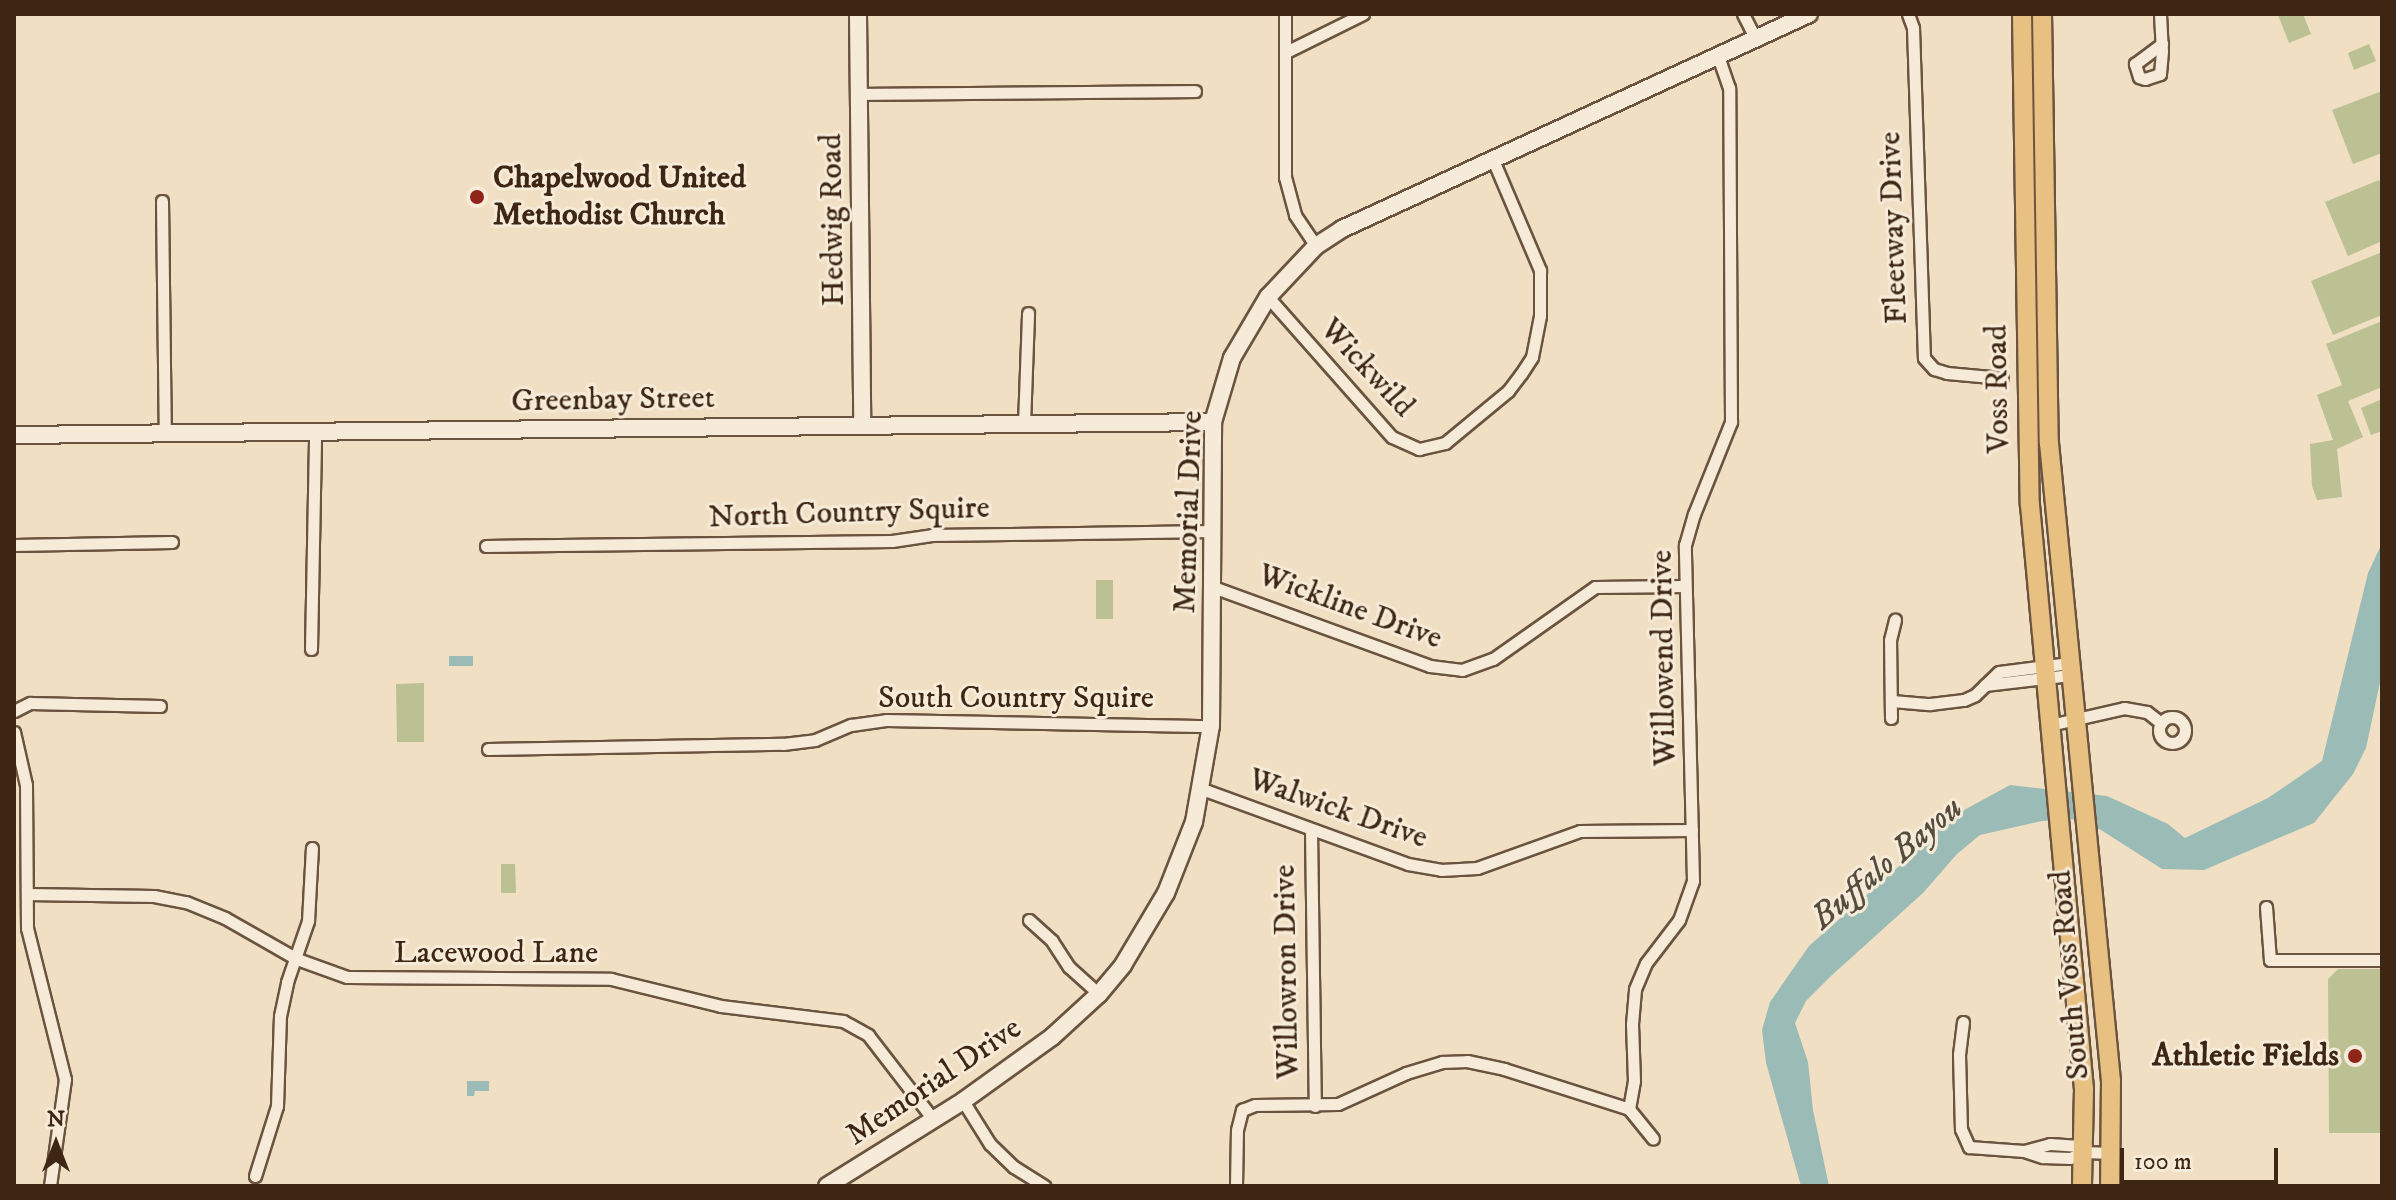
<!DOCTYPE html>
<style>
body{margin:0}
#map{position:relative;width:2396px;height:1200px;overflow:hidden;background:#f1dfc3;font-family:"IM FELL DW Pica",serif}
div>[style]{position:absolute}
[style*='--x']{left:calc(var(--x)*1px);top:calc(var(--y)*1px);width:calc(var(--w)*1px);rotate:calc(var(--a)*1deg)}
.green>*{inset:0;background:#bbc193}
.water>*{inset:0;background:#9bbcb6}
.roads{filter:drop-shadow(2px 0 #6a543f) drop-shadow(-2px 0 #6a543f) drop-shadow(0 2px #6a543f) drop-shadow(0 -2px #6a543f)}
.street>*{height:11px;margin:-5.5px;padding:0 5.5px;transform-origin:5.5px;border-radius:5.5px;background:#f6ead8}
.street>.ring{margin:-5.5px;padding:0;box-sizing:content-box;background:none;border:11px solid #f6ead8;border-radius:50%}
.secondary>*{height:16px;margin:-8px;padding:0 8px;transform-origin:8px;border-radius:8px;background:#f6ead8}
.primary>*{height:18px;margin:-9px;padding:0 9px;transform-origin:9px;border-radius:9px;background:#e8c082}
.dots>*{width:22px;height:22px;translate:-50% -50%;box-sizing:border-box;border:4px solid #f6ead8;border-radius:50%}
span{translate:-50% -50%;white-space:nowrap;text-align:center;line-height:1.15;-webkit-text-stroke:6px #f6ead8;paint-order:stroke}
.poi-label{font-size:32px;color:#3d2613;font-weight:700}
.left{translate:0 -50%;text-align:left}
.right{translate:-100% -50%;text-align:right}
.street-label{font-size:32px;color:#3d2613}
.water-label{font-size:34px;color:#544c3c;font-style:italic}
.frame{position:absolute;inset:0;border:16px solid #3d2613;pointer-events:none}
.north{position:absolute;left:16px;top:1104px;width:80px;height:80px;-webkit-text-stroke:6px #f6ead8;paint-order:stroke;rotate:0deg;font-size:22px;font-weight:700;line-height:32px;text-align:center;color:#3d2613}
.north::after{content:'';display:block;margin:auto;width:28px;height:36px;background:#3d2613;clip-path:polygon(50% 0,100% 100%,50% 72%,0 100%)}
.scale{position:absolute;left:2120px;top:1148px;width:158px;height:36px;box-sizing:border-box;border:4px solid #3d2613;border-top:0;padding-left:10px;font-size:24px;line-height:28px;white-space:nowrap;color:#3d2613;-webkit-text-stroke:6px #f6ead8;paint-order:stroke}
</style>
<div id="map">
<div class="green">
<div style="clip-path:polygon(2303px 14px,2311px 34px,2289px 43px,2278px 15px)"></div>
<div style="clip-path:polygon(2369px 44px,2376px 61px,2354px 70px,2348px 53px)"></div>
<div style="clip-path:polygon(2382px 91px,2382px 153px,2353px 164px,2332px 110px)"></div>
<div style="clip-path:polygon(2379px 180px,2382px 187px,2382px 241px,2348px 256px,2325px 202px)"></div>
<div style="clip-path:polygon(2382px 252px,2382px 315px,2333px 335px,2311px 281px)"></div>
<div style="clip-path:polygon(2382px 321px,2382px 387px,2348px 401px,2363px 437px,2337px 449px,2342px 497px,2317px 500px,2312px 486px,2310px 444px,2333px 440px,2317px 395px,2342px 385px,2326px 344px)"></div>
<div style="clip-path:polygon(2382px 399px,2382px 431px,2371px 435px,2361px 408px)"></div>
<div style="clip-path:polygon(1096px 580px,1113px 580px,1113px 619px,1096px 619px)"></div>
<div style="clip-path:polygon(424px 683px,424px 742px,397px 742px,396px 684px)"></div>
<div style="clip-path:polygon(501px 864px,515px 864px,516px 893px,501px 893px)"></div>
<div style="clip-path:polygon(2338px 969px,2382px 969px,2382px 1133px,2329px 1133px,2328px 979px)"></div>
</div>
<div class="water">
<div style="clip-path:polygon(2382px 543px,2382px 673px,2366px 748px,2353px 774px,2314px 823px,2204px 870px,2162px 869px,2101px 830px,2072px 819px,2042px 821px,1980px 835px,1957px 854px,1923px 893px,1831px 976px,1806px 1001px,1795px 1023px,1808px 1062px,1813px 1110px,1829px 1186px,1801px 1186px,1766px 1063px,1762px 1030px,1770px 1002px,1809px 946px,1923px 845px,1944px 821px,2010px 785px,2107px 796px,2168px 824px,2185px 838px,2268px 798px,2322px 761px,2368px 573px)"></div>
<div style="clip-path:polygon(449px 656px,473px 656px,473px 666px,449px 666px)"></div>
<div style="clip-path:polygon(467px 1081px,489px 1081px,489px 1091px,475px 1091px,474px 1096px,467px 1096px)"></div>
</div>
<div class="roads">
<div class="street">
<div style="--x:1285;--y:14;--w:163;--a:90"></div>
<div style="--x:1285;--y:177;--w:39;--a:75"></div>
<div style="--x:1295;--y:215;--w:37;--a:56"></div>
<div style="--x:1743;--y:14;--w:27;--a:63"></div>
<div style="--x:1908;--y:14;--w:15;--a:70"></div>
<div style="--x:1913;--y:28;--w:330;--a:88.1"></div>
<div style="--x:1924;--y:358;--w:15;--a:48"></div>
<div style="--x:1934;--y:369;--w:14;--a:17"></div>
<div style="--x:1947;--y:373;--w:55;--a:5.2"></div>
<div style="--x:2160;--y:14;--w:37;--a:87"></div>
<div style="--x:2162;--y:51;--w:23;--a:95"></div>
<div style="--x:2160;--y:74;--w:16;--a:162"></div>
<div style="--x:2145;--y:79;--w:6;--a:-162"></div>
<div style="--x:2139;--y:77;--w:14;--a:-107"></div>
<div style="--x:2135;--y:64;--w:34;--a:-37"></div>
<div style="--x:1286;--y:52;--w:86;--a:-26.3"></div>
<div style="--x:859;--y:94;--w:336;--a:-0.5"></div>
<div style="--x:162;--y:201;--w:232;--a:89.3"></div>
<div style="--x:1268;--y:297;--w:187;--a:48.5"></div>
<div style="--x:1392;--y:437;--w:30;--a:24"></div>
<div style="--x:1419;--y:449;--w:27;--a:-13"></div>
<div style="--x:1445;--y:443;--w:82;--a:-39.5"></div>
<div style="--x:1508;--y:391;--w:21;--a:-53"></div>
<div style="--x:1521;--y:374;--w:20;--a:-57"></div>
<div style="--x:1532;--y:357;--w:42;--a:-79"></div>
<div style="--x:1540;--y:316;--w:46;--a:-90"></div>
<div style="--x:1540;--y:270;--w:120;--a:-113.1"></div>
<div style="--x:1024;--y:424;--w:111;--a:-87.9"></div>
<div style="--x:14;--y:545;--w:158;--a:-1.1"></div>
<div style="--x:486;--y:546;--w:406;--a:-0.7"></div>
<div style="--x:892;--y:541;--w:40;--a:-8.5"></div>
<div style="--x:932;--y:535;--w:281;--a:-0.8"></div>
<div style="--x:1213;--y:587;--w:231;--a:20"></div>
<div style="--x:1430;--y:666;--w:32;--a:7"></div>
<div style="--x:1462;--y:670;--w:33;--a:-20"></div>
<div style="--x:1493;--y:659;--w:125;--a:-35.2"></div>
<div style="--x:1595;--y:587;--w:90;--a:-0.6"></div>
<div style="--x:311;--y:649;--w:218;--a:-88.9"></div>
<div style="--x:1985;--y:685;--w:86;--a:-6.7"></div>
<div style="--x:1892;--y:701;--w:38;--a:5"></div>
<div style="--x:1930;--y:704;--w:34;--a:-7"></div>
<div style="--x:1964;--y:700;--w:12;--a:-24"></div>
<div style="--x:1975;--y:695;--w:33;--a:-44"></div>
<div style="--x:1999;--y:672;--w:71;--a:-7.3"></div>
<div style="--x:14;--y:711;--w:18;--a:-27"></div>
<div style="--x:30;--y:703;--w:130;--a:1.3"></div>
<div class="ring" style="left:2159px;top:717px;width:15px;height:15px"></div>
<div style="--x:1891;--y:718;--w:78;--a:-90.7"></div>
<div style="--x:1890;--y:640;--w:21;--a:-76"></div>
<div style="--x:2050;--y:725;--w:76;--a:-12.9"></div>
<div style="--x:2124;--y:708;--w:23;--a:10"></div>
<div style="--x:2147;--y:712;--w:18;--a:38"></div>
<div style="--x:14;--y:732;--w:54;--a:77.2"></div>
<div style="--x:26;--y:785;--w:143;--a:89.6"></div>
<div style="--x:27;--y:928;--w:156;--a:75.9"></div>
<div style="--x:65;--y:1079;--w:108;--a:98"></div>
<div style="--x:488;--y:749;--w:295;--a:-1"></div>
<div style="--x:783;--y:744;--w:32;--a:-7"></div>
<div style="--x:815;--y:740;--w:39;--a:-23"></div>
<div style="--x:851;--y:725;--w:35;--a:-8"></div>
<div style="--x:886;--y:720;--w:325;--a:1.1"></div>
<div style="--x:1202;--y:789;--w:219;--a:20"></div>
<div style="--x:1408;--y:864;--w:34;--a:10"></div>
<div style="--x:1441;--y:870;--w:36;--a:-3"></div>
<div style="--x:1477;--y:868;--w:109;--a:-19.8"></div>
<div style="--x:1580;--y:831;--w:112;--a:-0.5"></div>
<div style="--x:1311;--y:830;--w:276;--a:89.2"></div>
<div style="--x:27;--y:894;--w:127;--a:0.9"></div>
<div style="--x:154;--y:896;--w:33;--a:11"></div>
<div style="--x:186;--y:902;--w:42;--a:22.3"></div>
<div style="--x:225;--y:918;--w:83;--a:29.7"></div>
<div style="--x:297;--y:959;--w:53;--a:19.8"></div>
<div style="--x:347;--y:977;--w:264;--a:0.4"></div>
<div style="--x:611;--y:979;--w:113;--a:13.8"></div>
<div style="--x:721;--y:1006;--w:123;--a:7"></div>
<div style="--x:843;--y:1021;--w:29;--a:29"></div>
<div style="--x:868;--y:1035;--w:106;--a:52.3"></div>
<div style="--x:2266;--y:907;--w:53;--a:85.7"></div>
<div style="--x:2270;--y:960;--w:112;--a:0"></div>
<div style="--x:1029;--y:920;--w:31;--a:42"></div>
<div style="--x:1052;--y:941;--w:31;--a:57"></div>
<div style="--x:1069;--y:967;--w:40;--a:42"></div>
<div style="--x:1963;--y:1022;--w:32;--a:97"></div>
<div style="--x:1959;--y:1054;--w:75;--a:88.5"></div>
<div style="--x:1961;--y:1129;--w:20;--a:66"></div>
<div style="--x:1969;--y:1147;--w:55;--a:4.2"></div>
<div style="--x:2024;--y:1151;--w:20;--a:18"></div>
<div style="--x:2043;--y:1157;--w:27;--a:2"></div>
<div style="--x:2070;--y:1158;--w:15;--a:-23"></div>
<div style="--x:963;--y:1101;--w:51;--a:57.9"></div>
<div style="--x:990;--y:1144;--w:33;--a:44"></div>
<div style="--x:1014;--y:1167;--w:36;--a:32"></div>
<div style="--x:1629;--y:1109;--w:28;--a:-80"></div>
<div style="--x:1634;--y:1081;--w:57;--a:-92"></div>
<div style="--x:1632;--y:1024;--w:35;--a:-85"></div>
<div style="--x:1635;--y:989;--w:28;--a:-67"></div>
<div style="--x:1646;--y:963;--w:54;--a:-52.5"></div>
<div style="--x:1679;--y:920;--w:41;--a:-70.3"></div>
<div style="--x:1693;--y:881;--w:336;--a:-91.4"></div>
<div style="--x:1685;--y:545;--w:32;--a:-74"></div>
<div style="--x:1694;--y:514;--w:99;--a:-68.1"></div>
<div style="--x:1731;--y:422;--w:334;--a:-90.3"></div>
<div style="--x:1729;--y:88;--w:34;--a:-109"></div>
<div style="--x:2024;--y:1151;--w:27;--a:-15"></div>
<div style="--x:2050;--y:1144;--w:26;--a:4"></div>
<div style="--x:2076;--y:1146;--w:10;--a:37"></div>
<div style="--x:2084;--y:1152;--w:27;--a:2"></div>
<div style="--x:255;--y:1176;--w:73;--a:-72.6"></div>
<div style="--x:277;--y:1106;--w:90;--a:-88.1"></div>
<div style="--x:280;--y:1016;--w:35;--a:-78"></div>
<div style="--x:287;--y:982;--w:65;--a:-71"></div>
<div style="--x:308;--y:921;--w:73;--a:-86.9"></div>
<div style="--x:1236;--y:1186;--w:56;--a:-89"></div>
<div style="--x:1237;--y:1130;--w:21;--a:-76"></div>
<div style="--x:1242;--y:1110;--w:14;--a:-21"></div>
<div style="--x:1255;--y:1105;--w:83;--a:-0.7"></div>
<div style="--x:1338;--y:1104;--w:75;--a:-24.5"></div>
<div style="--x:1406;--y:1073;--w:38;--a:-17"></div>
<div style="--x:1442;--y:1062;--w:25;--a:-2"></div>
<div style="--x:1467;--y:1061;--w:38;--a:12"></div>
<div style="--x:1504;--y:1069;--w:131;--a:17.7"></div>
<div style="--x:1629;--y:1109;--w:38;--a:51"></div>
</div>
<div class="secondary">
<div style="--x:858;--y:14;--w:412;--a:89.4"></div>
<div style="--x:14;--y:435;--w:1199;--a:-0.62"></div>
<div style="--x:827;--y:1186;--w:160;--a:-32"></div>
<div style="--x:963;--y:1101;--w:110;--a:-35.7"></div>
<div style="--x:1052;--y:1037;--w:64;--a:-42.5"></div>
<div style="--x:1099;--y:994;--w:38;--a:-50"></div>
<div style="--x:1123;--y:965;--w:84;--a:-59.2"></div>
<div style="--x:1166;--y:893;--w:76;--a:-68.5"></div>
<div style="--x:1194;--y:822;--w:97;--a:-80"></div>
<div style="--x:1211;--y:726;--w:304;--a:-89.6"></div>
<div style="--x:1213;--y:422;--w:67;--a:-73.5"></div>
<div style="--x:1232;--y:358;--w:71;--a:-59.5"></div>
<div style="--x:1268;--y:297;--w:70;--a:-46.7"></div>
<div style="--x:1316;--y:246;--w:31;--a:-33"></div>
<div style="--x:1342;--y:229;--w:514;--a:-24.72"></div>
</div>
<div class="primary">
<div style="--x:2022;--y:14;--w:491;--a:89.1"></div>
<div style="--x:2030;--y:505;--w:586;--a:84.72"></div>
<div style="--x:2084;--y:1089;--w:97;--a:91.2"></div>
<div style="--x:2042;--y:14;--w:429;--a:89.1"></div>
<div style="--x:2049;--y:443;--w:641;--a:84.45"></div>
<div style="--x:2111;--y:1081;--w:105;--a:90.5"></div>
</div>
</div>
<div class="dots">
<div style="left:477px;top:197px;background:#8f2418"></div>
<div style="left:2355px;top:1056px;background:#8f2418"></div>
</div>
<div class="poi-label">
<span class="left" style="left:493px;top:197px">Chapelwood United<br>Methodist Church</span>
<span class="right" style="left:2339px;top:1056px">Athletic Fields</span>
</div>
<div class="street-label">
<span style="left:833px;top:220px;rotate:-91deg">Hedwig Road</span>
<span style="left:1894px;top:228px;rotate:-92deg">Fleetway Drive</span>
<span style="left:1367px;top:368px;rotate:47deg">Wickwild</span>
<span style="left:1998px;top:389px;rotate:-91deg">Voss Road</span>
<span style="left:613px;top:400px;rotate:-1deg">Greenbay Street</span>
<span style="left:1189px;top:512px;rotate:-88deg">Memorial Drive</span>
<span style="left:849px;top:513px;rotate:-2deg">North Country Squire</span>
<span style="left:1350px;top:607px;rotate:20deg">Wickline Drive</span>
<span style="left:1664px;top:658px;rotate:-91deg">Willowend Drive</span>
<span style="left:1016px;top:698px">South Country Squire</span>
<span style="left:1338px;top:809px;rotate:19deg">Walwick Drive</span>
<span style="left:496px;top:953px">Lacewood Lane</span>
<span style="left:1287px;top:972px;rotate:-91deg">Willowron Drive</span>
<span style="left:2070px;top:975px;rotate:-95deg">South Voss Road</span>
<span style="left:934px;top:1082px;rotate:-34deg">Memorial Drive</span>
</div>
<div class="water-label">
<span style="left:1887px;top:863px;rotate:-40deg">Buffalo Bayou</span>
</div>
<div class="frame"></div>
<div class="north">N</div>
<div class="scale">100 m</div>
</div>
